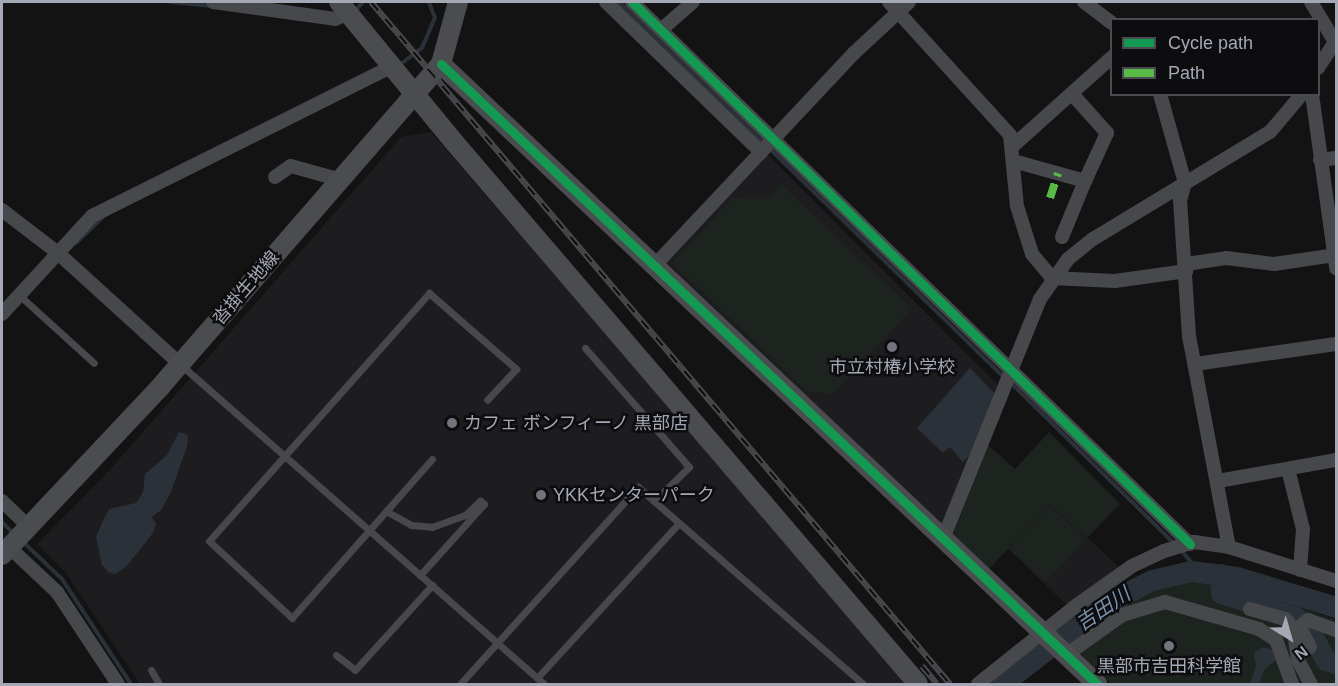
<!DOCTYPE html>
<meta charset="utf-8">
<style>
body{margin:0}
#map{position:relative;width:1338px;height:686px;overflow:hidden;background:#131313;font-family:Helvetica,"Noto Sans JP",sans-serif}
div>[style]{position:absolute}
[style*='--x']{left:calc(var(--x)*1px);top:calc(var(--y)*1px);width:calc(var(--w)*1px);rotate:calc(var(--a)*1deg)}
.built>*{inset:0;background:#1d1d1f}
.green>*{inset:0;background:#1d231e}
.water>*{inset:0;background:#2a3138}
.stream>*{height:4px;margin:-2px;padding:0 2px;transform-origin:2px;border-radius:2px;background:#2a3138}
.river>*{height:21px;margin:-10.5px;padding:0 10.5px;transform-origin:10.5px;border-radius:10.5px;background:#2a3138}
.lane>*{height:7px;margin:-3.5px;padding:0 3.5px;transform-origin:3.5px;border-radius:3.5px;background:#47484c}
.street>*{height:14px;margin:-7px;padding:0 7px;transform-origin:7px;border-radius:7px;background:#47484c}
.secondary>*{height:20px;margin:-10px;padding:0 10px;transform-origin:10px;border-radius:10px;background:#4b4c50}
.rail>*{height:6px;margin-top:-3px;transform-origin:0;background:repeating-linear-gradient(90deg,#0d0d0f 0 11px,#484a4d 0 22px);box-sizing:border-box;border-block:2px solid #484a4d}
.quiet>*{height:8px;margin-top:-4px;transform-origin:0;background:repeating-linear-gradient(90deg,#58b947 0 15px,transparent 0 23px)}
.cycleway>*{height:9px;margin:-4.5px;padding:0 4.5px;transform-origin:4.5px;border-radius:4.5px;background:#139951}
.dots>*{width:16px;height:16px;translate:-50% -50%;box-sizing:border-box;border:3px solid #0d0d0f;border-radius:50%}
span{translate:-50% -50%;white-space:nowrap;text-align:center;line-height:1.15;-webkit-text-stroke:5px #0d0d0f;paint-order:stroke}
.street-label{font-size:18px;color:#a4a8b4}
.poi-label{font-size:18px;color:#a4a8b4}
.left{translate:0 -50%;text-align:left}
.water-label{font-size:20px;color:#7b93af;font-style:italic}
.frame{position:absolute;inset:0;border:3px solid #a4a8b4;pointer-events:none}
.legend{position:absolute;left:1110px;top:18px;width:210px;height:78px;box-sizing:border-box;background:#0d0d0f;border:2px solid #494b51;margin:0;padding:8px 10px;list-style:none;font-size:18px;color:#a4a8b4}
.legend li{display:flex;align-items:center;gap:12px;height:30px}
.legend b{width:30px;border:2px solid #494b51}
.north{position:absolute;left:1260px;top:608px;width:60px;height:60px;-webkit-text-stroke:4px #0d0d0f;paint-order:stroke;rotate:143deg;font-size:16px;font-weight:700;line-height:24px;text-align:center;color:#a4a8b4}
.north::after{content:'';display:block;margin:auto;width:21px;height:27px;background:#a4a8b4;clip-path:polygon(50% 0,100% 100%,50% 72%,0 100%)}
</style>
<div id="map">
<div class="built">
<div style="clip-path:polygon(431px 132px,908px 684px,140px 684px,66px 573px,37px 544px,108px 472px,401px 137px)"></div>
<div style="clip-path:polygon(768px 155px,999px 386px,942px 525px,666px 262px)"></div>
<div style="clip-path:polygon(1050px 503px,1120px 568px,1069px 607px,1007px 548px)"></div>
</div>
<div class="green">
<div style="clip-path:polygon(781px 184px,912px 309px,833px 394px,808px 392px,672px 263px,733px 198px,768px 199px)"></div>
<div style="clip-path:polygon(1049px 432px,1120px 504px,1087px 538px,1050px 504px,988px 570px,952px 537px,988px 445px,1015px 469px)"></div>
<div style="clip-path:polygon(1050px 506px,1086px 539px,1046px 582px,1009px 548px)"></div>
<div style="clip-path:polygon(1185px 582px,1231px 583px,1336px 620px,1336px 684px,1111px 684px,1069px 643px,1117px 606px,1155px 585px)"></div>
</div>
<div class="water">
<div style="clip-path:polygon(970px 368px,995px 394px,972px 453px,963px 462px,950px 447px,943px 453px,917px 428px)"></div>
<div style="clip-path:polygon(179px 432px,188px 435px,187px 446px,171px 492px,161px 510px,152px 517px,156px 524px,153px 533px,126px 567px,115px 574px,108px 572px,102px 565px,96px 537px,102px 523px,109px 509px,136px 503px,143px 492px,145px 474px,167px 455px)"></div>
<div style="clip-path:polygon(1263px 647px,1272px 650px,1276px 660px,1265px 669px,1259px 684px,1250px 684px,1256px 666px,1254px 653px)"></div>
</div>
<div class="stream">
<div style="--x:171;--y:2;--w:41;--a:5.6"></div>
<div style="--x:619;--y:2;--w:204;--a:44.2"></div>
<div style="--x:354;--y:12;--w:13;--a:-48"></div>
<div style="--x:398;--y:66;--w:30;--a:-37"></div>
<div style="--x:422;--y:48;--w:33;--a:-67"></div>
<div style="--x:435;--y:18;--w:17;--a:-111"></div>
<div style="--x:770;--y:149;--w:328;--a:44.3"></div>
<div style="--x:76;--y:243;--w:37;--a:-44"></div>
<div style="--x:1011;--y:383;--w:230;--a:44.5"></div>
<div style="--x:2;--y:522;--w:17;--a:45"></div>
<div style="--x:22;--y:541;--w:55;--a:43.5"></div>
<div style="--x:62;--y:579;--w:126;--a:56.7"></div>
<div style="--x:1180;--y:549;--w:30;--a:50"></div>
</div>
<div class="river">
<div style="--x:1220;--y:574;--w:19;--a:87"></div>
<div style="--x:1221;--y:593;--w:78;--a:18"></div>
<div style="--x:1295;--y:617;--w:17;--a:40"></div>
<div style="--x:1308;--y:628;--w:37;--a:61"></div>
<div style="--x:1326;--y:660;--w:10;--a:17"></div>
<div style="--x:1002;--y:684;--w:134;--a:-37.7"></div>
<div style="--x:1108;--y:602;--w:49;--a:-26.6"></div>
<div style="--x:1152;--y:580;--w:40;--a:-13"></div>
<div style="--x:1191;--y:571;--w:46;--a:7.4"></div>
<div style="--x:1237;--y:577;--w:103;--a:16.9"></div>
</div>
<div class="lane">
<div style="--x:19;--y:295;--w:101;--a:42.2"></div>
<div style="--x:585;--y:348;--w:158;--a:48.8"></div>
<div style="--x:689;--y:467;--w:49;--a:135.8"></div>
<div style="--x:181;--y:365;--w:483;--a:41.3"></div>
<div style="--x:432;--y:459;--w:212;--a:131.4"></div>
<div style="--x:292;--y:618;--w:113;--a:-137.1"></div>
<div style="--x:209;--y:541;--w:332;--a:-48.4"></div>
<div style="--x:429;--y:293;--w:116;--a:41.1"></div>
<div style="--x:516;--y:369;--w:42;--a:133.1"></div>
<div style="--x:386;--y:511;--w:29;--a:29"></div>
<div style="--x:411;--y:525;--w:21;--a:5"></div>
<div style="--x:432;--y:527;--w:35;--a:-20"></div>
<div style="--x:465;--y:515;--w:21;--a:-43"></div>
<div style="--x:480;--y:501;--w:5;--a:37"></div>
<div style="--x:484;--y:504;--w:96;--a:132"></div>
<div style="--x:336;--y:655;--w:24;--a:38"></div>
<div style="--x:355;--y:670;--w:115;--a:-47.8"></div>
<div style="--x:151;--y:670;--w:16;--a:60"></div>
<div style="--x:537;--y:678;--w:210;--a:-47.5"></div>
<div style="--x:460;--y:684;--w:266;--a:-47.9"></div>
<div style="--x:638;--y:487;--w:299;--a:41.2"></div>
</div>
<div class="street">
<div style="--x:213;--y:2;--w:123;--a:7.9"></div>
<div style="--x:335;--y:19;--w:15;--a:-23"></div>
<div style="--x:606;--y:2;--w:216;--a:44.1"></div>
<div style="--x:632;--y:2;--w:778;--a:44.17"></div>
<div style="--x:889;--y:2;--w:180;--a:47.7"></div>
<div style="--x:1010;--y:135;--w:71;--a:84.4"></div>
<div style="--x:1017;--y:206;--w:50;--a:72.6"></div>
<div style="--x:1032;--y:254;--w:31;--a:50"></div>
<div style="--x:1052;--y:278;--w:63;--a:2.7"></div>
<div style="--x:1115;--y:281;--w:72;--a:-8"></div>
<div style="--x:1084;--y:2;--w:35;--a:37"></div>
<div style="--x:1311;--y:2;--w:47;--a:59"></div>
<div style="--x:662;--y:29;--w:41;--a:-41.1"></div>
<div style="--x:1318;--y:68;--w:33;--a:-57"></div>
<div style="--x:1160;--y:94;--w:92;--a:74.3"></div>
<div style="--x:1185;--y:183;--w:18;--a:106"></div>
<div style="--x:1180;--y:200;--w:136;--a:86.2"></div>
<div style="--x:1189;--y:336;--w:215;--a:79.3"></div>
<div style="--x:1312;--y:94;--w:176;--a:82.1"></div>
<div style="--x:1014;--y:145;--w:132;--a:-41.9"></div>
<div style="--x:1320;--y:160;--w:16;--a:-7"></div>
<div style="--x:1013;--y:161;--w:75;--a:15.5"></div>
<div style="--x:1085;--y:181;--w:53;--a:-65.4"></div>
<div style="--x:1107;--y:133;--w:51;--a:-131.8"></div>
<div style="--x:275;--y:177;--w:19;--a:-35"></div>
<div style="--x:291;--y:166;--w:52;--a:15.6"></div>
<div style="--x:2;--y:210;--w:71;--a:37.5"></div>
<div style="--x:58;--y:253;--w:165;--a:42.3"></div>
<div style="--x:1062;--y:237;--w:61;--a:-67.7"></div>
<div style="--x:1186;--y:264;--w:40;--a:-8.5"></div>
<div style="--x:1226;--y:258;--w:48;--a:7.1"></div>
<div style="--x:1274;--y:264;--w:63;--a:-8.3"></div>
<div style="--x:654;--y:266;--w:292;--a:-46.8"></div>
<div style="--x:854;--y:53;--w:75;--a:-42.8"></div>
<div style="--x:2;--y:314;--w:133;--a:-47.4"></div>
<div style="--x:92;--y:216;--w:336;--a:-26.5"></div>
<div style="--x:1195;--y:364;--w:142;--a:-8.1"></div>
<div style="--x:1288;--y:469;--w:62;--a:76"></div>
<div style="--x:1303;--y:529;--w:41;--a:94.2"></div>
<div style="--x:1218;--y:481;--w:120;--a:-10.1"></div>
<div style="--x:2;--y:501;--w:35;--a:44"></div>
<div style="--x:943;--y:539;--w:259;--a:-68"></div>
<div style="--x:1040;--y:299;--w:49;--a:-55"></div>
<div style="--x:1068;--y:259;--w:32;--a:-39"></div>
<div style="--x:1093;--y:239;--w:207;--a:-31.2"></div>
<div style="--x:1270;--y:132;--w:50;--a:-49.9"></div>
<div style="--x:9;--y:547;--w:66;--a:43.2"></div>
<div style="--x:57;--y:592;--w:110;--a:56.5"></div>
<div style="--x:1250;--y:609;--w:37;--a:16"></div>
<div style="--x:1286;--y:619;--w:15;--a:58"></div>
<div style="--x:1294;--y:632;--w:28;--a:82"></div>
<div style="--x:1298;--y:660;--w:27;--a:62"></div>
<div style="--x:1310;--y:647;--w:22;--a:-117"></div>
<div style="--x:1300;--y:627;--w:11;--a:-41"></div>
<div style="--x:1308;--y:620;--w:30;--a:20"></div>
<div style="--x:1066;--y:655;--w:69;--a:-35.5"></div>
<div style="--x:1122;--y:615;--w:45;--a:-16.8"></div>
<div style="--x:1165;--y:602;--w:98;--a:16"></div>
<div style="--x:1259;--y:629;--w:20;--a:33"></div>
<div style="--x:1276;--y:640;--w:47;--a:70"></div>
<div style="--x:978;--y:684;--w:127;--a:-38.6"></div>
<div style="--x:1077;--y:605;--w:67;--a:-35.3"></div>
<div style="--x:1132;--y:566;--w:35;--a:-25"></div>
<div style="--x:1164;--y:551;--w:31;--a:-17"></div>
<div style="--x:1194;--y:542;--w:35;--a:8"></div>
<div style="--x:1229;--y:547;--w:112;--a:17.6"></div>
</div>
<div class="secondary">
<div style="--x:339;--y:2;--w:181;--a:50.6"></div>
<div style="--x:454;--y:142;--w:713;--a:49.43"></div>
<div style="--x:441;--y:64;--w:903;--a:43.38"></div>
<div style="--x:2;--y:555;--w:232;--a:-46.7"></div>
<div style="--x:161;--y:386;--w:427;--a:-49"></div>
<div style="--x:441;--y:64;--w:64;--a:-74.7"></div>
</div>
<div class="rail">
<div style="--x:371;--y:2;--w:895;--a:49.67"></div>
<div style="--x:922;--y:666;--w:23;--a:50"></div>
</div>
<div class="quiet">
<div style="--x:1050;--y:198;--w:26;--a:-72"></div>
</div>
<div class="cycleway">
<div style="--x:632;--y:2;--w:778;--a:44.17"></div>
<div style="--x:441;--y:64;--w:903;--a:43.38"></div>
</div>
<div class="dots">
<div style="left:892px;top:347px;background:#71747c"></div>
<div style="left:452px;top:423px;background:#71747c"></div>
<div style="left:541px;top:495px;background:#71747c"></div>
<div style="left:1169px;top:646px;background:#71747c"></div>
</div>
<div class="street-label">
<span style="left:246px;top:288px;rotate:-49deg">沓掛生地線</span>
</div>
<div class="poi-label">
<span style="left:892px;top:367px">市立村椿小学校</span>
<span class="left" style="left:464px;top:423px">カフェ ボンフィーノ 黒部店</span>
<span class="left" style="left:553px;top:495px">YKKセンターパーク</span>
<span style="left:1169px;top:666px">黒部市吉田科学館</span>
</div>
<div class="water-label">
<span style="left:1103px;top:609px;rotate:-34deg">吉田川</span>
</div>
<div class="frame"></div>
<ul class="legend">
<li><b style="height:8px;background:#139951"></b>Cycle path</li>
<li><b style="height:8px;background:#58b947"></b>Path</li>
</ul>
<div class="north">N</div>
</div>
